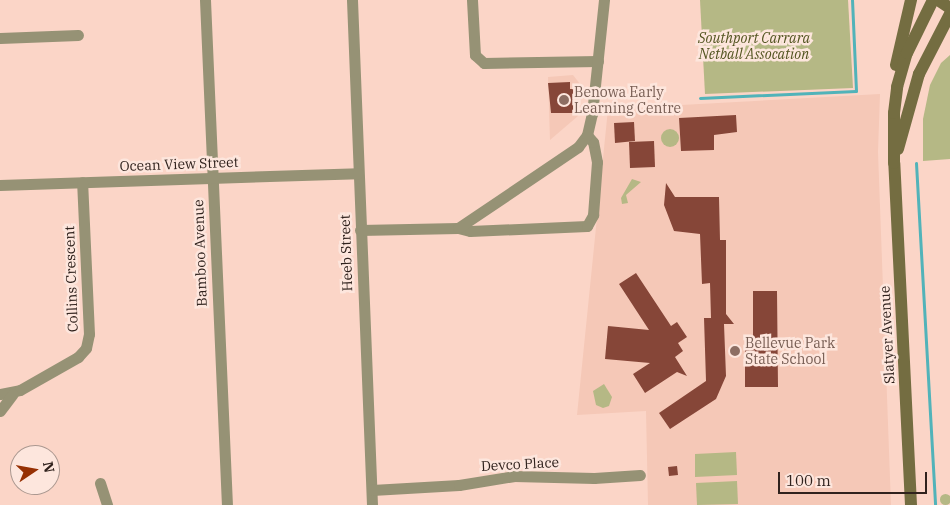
<!DOCTYPE html>
<style>
body{margin:0}
#map{position:relative;width:950px;height:505px;overflow:hidden;background:#fbd5c7;font-family:"IBM Plex Serif",serif}
div>[style]{position:absolute}
[style*='--x']{left:calc(var(--x)*1px);top:calc(var(--y)*1px);width:calc(var(--w)*1px);rotate:calc(var(--a)*1deg)}
.built>*{inset:0;background:#f5c8b7}
.green>*{inset:0;background:#b5b885}
.round{border-radius:50%}
.stream>*{height:3px;margin:-1.5px;padding:0 1.5px;transform-origin:1.5px;border-radius:1.5px;background:#51b3b9}
.building>*{inset:0;background:#864638}
.street>*{height:11px;margin:-5.5px;padding:0 5.5px;transform-origin:5.5px;border-radius:5.5px;background:#969275}
.secondary>*{height:12px;margin:-6px;padding:0 6px;transform-origin:6px;border-radius:6px;background:#746d41}
.dots>*{width:14px;height:14px;translate:-50% -50%;box-sizing:border-box;border:2px solid #fde6dd;border-radius:50%}
span{translate:-50% -50%;white-space:nowrap;text-align:center;line-height:1.15;-webkit-text-stroke:5px #fde6dd;paint-order:stroke}
.park-label{font-size:14px;color:#525420;font-style:italic}
.education-label{font-size:14px;color:#785e54}
.left{translate:0 -50%;text-align:left}
.street-label{font-size:14px;color:#30221d}
.north{position:absolute;left:10px;top:445px;width:50px;height:50px;box-sizing:border-box;background:#fde6dd;border:1px solid #ab9890;border-radius:50%;rotate:78deg;font-size:14px;font-weight:700;line-height:20px;text-align:center;color:#30221d}
.north::after{content:'';display:block;margin:auto;width:18px;height:22px;background:#963003;clip-path:polygon(50% 0,100% 100%,50% 72%,0 100%)}
.scale{position:absolute;left:778px;top:472px;width:149px;height:22px;box-sizing:border-box;border:2px solid #30221d;border-top:0;padding-left:6px;font-size:15px;line-height:18px;white-space:nowrap;color:#30221d;-webkit-text-stroke:4px #fde6dd;paint-order:stroke}
</style>
<div id="map">
<div class="built">
<div style="clip-path:polygon(573px 75px,580px 84px,578px 116px,550px 140px,548px 77px)"></div>
<div style="clip-path:polygon(880px 94px,878px 152px,891px 505px,648px 505px,646px 411px,577px 415px,608px 109px)"></div>
</div>
<div class="green">
<div style="clip-path:polygon(700px 0,848px 0,853px 88px,705px 94px)"></div>
<div style="clip-path:polygon(950px 55px,950px 159px,923px 161px,923px 119px,930px 85px,941px 63px)"></div>
<div class="round" style="left:661px;top:129px;width:18px;height:18px"></div>
<div style="clip-path:polygon(632px 179px,641px 182px,626px 195px,628px 203px,622px 204px,621px 198px)"></div>
<div style="clip-path:polygon(604px 384px,612px 397px,609px 406px,603px 408px,596px 405px,593px 391px)"></div>
<div style="clip-path:polygon(736px 452px,737px 475px,695px 477px,695px 454px)"></div>
<div style="clip-path:polygon(737px 481px,738px 504px,697px 505px,696px 483px)"></div>
<div class="round" style="left:939.5px;top:493.5px;width:11px;height:11px"></div>
</div>
<div class="stream">
<div style="--x:700;--y:98;--w:156;--a:-2.6"></div>
<div style="--x:856;--y:91;--w:91;--a:-92.5"></div>
<div style="--x:916;--y:163;--w:343;--a:86.8"></div>
</div>
<div class="building">
<div style="clip-path:polygon(570px 82px,570px 89px,573px 89px,573px 113px,551px 113px,548px 83px)"></div>
<div style="clip-path:polygon(736px 115px,737px 132px,714px 135px,714px 150px,681px 151px,679px 118px)"></div>
<div style="clip-path:polygon(634px 122px,635px 141px,615px 143px,614px 123px)"></div>
<div style="clip-path:polygon(654px 141px,655px 167px,630px 168px,629px 142px)"></div>
<div style="clip-path:polygon(666px 183px,675px 197px,719px 197px,720px 240px,726px 240px,726px 314px,734px 324px,724px 324px,726px 376px,716px 399px,670px 429px,659px 413px,706px 381px,704px 318px,711px 318px,710px 283px,702px 284px,700px 234px,674px 231px,664px 205px)"></div>
<div style="clip-path:polygon(636px 273px,671px 326px,677px 322px,687px 337px,678px 343px,683px 351px,675px 357px,687px 376px,677px 372px,645px 393px,633px 374px,650px 363px,605px 359px,608px 326px,649px 330px,619px 284px)"></div>
<div style="clip-path:polygon(753px 291px,777px 291px,778px 387px,745px 387px,745px 344px,753px 344px)"></div>
<div style="clip-path:polygon(677px 466px,678px 475px,669px 476px,668px 467px)"></div>
</div>
<div class="street">
<div style="--x:205;--y:0;--w:505;--a:87.51"></div>
<div style="--x:352;--y:0;--w:505;--a:87.73"></div>
<div style="--x:472;--y:0;--w:55;--a:86.9"></div>
<div style="--x:475;--y:55;--w:12;--a:42"></div>
<div style="--x:484;--y:63;--w:114;--a:-1"></div>
<div style="--x:0;--y:38;--w:78;--a:-2.2"></div>
<div style="--x:0;--y:185;--w:358;--a:-1.9"></div>
<div style="--x:458;--y:228;--w:12;--a:14"></div>
<div style="--x:470;--y:231;--w:117;--a:-2.4"></div>
<div style="--x:587;--y:226;--w:13;--a:-61"></div>
<div style="--x:593;--y:215;--w:53;--a:-85.7"></div>
<div style="--x:597;--y:162;--w:20;--a:-101"></div>
<div style="--x:593;--y:142;--w:9;--a:-131"></div>
<div style="--x:360;--y:230;--w:98;--a:-1.2"></div>
<div style="--x:458;--y:228;--w:145;--a:-34"></div>
<div style="--x:578;--y:147;--w:15;--a:-53"></div>
<div style="--x:587;--y:135;--w:22;--a:-77"></div>
<div style="--x:592;--y:114;--w:115;--a:-84"></div>
<div style="--x:0;--y:394;--w:20;--a:-11"></div>
<div style="--x:20;--y:390;--w:67;--a:-29.6"></div>
<div style="--x:78;--y:357;--w:12;--a:-48"></div>
<div style="--x:86;--y:348;--w:14;--a:-78"></div>
<div style="--x:89;--y:334;--w:152;--a:-92.6"></div>
<div style="--x:0;--y:411;--w:21;--a:-53"></div>
<div style="--x:100;--y:483;--w:23;--a:72"></div>
<div style="--x:372;--y:490;--w:87;--a:-3.3"></div>
<div style="--x:459;--y:485;--w:56;--a:-9.3"></div>
<div style="--x:514;--y:476;--w:80;--a:1.4"></div>
<div style="--x:594;--y:478;--w:46;--a:-3.7"></div>
</div>
<div class="secondary">
<div style="--x:938;--y:0;--w:14;--a:34"></div>
<div style="--x:896;--y:65;--w:67;--a:-77"></div>
<div style="--x:898;--y:149;--w:78;--a:-74.4"></div>
<div style="--x:919;--y:74;--w:68;--a:-62.7"></div>
<div style="--x:911;--y:505;--w:342;--a:-92.8"></div>
<div style="--x:894;--y:163;--w:50;--a:-90"></div>
<div style="--x:894;--y:113;--w:26;--a:-83"></div>
<div style="--x:897;--y:87;--w:35;--a:-74"></div>
<div style="--x:907;--y:53;--w:59;--a:-63.9"></div>
</div>
<div class="dots">
<div style="left:564px;top:100px;background:#8d6e63"></div>
<div style="left:735px;top:351px;background:#8d6e63"></div>
</div>
<div class="park-label">
<span style="left:754px;top:46px">Southport Carrara<br>Netball Assocation</span>
</div>
<div class="education-label">
<span class="left" style="left:574px;top:100px">Benowa Early<br>Learning Centre</span>
<span class="left" style="left:745px;top:351px">Bellevue Park<br>State School</span>
</div>
<div class="street-label">
<span style="left:179px;top:164px;rotate:-2deg">Ocean View Street</span>
<span style="left:200px;top:253px;rotate:-92deg">Bamboo Avenue</span>
<span style="left:346px;top:253px;rotate:-92deg">Heeb Street</span>
<span style="left:71px;top:279px;rotate:-92deg">Collins Crescent</span>
<span style="left:887px;top:335px;rotate:-93deg">Slatyer Avenue</span>
<span style="left:520px;top:464px;rotate:-3deg">Devco Place</span>
</div>
<div class="north">N</div>
<div class="scale">100 m</div>
</div>
